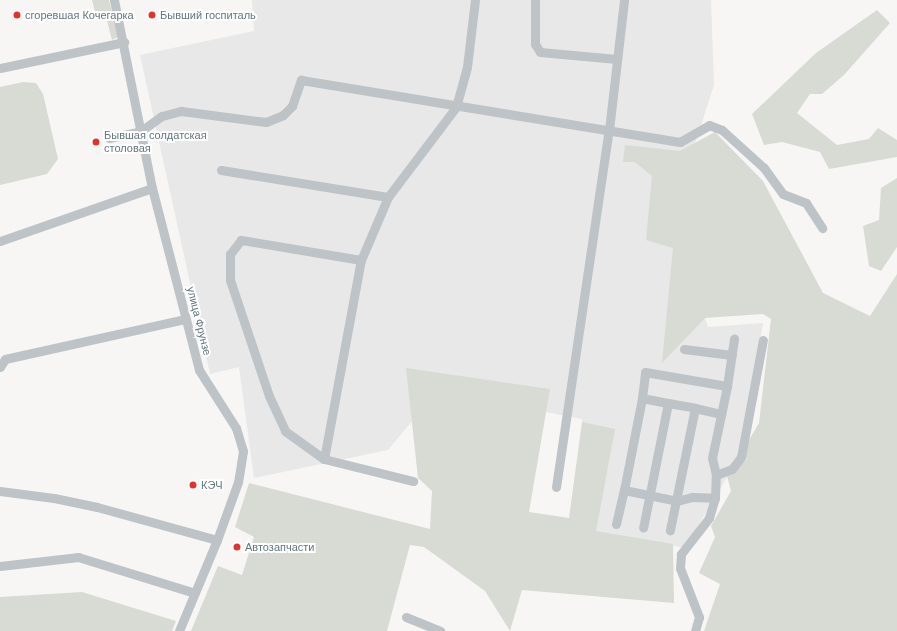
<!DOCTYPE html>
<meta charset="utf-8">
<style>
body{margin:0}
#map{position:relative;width:897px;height:631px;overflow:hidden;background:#f7f6f4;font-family:Helvetica,sans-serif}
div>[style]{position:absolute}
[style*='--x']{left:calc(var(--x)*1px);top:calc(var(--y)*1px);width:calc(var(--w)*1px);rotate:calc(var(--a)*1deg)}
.built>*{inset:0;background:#e7e8e7}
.green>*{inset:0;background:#d7dbd3}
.minor>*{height:9px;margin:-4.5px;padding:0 4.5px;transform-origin:4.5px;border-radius:4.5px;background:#bdc3c6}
.dots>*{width:11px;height:11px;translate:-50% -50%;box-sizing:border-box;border:2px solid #fff;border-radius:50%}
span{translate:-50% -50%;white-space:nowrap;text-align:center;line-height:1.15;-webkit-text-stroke:4px #fff;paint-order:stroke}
.poi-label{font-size:11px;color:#62777e}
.left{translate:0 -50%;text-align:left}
.street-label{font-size:11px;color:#62777e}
</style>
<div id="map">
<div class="built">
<div style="clip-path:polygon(252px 0,711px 0,714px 85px,672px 215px,708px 327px,763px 323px,742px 452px,685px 548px,596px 531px,582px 419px,437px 391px,388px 450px,254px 478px,239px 367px,210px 374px,140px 55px,254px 31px)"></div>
</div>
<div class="green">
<div style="clip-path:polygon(92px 0,109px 0,118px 37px,112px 40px,106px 17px,97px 19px)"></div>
<div style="clip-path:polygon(877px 10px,890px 23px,844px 75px,822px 94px,810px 94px,797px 113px,837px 145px,869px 139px,878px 128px,897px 140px,897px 157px,829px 169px,820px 152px,782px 142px,764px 145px,752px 114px,816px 53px)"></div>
<div style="clip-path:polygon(23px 82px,36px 83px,43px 94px,58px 159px,47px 174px,0 185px,0 87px)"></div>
<div style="clip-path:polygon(715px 132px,763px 181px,823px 293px,870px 316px,897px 274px,897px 631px,704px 631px,720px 584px,699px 573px,715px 537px,711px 526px,731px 491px,727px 476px,747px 459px,742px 452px,759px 423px,771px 319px,763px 314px,705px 318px,662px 363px,673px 248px,646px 240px,652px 176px,635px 162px,623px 162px,625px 145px,680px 151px)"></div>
<div style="clip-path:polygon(897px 178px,897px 247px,881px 271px,869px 266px,863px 226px,879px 220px,881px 188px)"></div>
<div style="clip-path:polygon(406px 368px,550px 389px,529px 512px,569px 518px,582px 422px,615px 429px,596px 531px,673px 544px,674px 603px,522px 590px,510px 631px,485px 591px,424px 547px,410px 545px,387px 631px,191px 631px,218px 566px,242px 575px,254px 537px,235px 527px,249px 483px,430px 529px,432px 491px,418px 478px)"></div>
<div style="clip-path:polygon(82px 592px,176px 621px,172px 631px,0 631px,0 597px)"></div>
</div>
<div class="minor">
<div style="--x:114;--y:0;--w:192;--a:78.6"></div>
<div style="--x:152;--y:188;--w:188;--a:75.5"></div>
<div style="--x:199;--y:370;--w:69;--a:57.5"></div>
<div style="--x:236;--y:428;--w:24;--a:73"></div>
<div style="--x:243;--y:451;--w:31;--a:99"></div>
<div style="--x:238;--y:482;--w:62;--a:109.9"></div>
<div style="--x:217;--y:540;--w:99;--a:112.7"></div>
<div style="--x:535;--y:0;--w:44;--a:90"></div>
<div style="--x:535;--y:44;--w:9;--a:58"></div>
<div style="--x:540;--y:52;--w:77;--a:5.2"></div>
<div style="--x:0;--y:68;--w:127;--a:-11.8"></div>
<div style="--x:109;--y:138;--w:33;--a:-12"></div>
<div style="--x:141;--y:131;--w:26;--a:-36"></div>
<div style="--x:162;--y:116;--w:20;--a:-15"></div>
<div style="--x:181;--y:111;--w:86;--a:7.4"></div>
<div style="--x:266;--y:122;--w:18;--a:-22"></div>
<div style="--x:283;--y:115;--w:13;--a:-45"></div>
<div style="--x:292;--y:106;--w:28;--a:-71"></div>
<div style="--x:301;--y:80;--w:384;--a:9.3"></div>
<div style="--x:680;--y:142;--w:34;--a:-30"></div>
<div style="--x:709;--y:125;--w:14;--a:21"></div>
<div style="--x:722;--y:130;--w:57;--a:42.1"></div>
<div style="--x:764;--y:168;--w:32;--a:54"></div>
<div style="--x:783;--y:194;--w:25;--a:21"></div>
<div style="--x:806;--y:203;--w:30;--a:57"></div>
<div style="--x:221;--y:170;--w:169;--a:9.2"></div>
<div style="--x:0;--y:241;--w:161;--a:-19.2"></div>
<div style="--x:361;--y:260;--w:122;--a:-170.5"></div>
<div style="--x:241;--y:240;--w:18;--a:128"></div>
<div style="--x:230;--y:254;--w:26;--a:90"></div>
<div style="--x:230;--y:280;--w:122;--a:71.4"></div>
<div style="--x:269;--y:396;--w:38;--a:65"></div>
<div style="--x:285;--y:431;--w:48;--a:35.7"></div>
<div style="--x:324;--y:459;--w:92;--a:13.9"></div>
<div style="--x:684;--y:349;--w:48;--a:7.1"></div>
<div style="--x:0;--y:367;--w:9;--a:-58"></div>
<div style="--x:5;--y:359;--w:185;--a:-12.5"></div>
<div style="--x:642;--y:398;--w:26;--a:-83"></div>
<div style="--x:645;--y:372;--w:83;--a:9.7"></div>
<div style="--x:727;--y:386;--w:48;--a:-81.5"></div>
<div style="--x:668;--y:403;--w:27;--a:10"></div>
<div style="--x:695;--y:408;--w:125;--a:101.6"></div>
<div style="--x:695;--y:408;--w:27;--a:13"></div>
<div style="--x:324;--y:459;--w:202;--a:-79.5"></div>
<div style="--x:361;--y:260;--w:69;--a:-66.8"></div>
<div style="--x:388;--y:197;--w:113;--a:-52.9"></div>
<div style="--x:456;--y:107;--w:41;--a:-74.6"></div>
<div style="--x:467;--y:67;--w:67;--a:-83.2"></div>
<div style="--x:716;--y:475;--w:17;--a:-21"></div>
<div style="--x:732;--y:469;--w:15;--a:-53"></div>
<div style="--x:741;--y:457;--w:119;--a:-79.4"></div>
<div style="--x:556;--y:487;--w:361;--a:-81.6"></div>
<div style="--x:609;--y:130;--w:131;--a:-83.4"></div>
<div style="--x:624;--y:490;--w:94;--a:-78.9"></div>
<div style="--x:642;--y:398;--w:26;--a:11"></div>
<div style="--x:668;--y:403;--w:127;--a:101.3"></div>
<div style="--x:0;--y:491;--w:54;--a:7.4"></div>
<div style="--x:54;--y:498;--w:44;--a:11.8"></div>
<div style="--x:97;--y:507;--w:124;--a:15.4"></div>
<div style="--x:715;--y:498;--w:23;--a:-88"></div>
<div style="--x:716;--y:475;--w:17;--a:-103"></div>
<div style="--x:712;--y:458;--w:74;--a:-78.2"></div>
<div style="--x:616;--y:524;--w:35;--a:-77"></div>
<div style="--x:624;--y:490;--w:54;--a:11.7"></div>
<div style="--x:677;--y:501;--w:16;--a:-15"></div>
<div style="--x:692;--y:497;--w:23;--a:2"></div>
<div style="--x:715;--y:498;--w:21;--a:107"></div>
<div style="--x:709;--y:518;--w:46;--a:127.9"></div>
<div style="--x:681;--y:554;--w:14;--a:94"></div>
<div style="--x:680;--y:568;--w:53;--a:68.8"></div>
<div style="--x:699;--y:617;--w:15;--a:106"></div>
<div style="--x:0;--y:566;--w:79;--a:-6.6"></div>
<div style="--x:78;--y:557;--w:122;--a:17.1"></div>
<div style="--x:406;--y:617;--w:37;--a:22"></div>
</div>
<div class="dots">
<div style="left:17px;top:15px;background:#df332b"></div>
<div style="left:152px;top:15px;background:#df332b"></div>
<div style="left:96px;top:142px;background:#df332b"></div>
<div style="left:193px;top:485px;background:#df332b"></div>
<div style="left:237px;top:547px;background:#df332b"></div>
</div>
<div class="poi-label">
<span class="left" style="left:25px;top:15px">сгоревшая Кочегарка</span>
<span class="left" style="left:160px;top:15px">Бывший госпиталь</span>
<span class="left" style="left:104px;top:142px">Бывшая солдатская<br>столовая</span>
<span class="left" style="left:201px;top:485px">КЭЧ</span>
<span class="left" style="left:245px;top:547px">Автозапчасти</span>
</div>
<div class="street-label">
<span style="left:199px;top:321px;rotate:76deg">улица Фрунзе</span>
</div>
</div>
